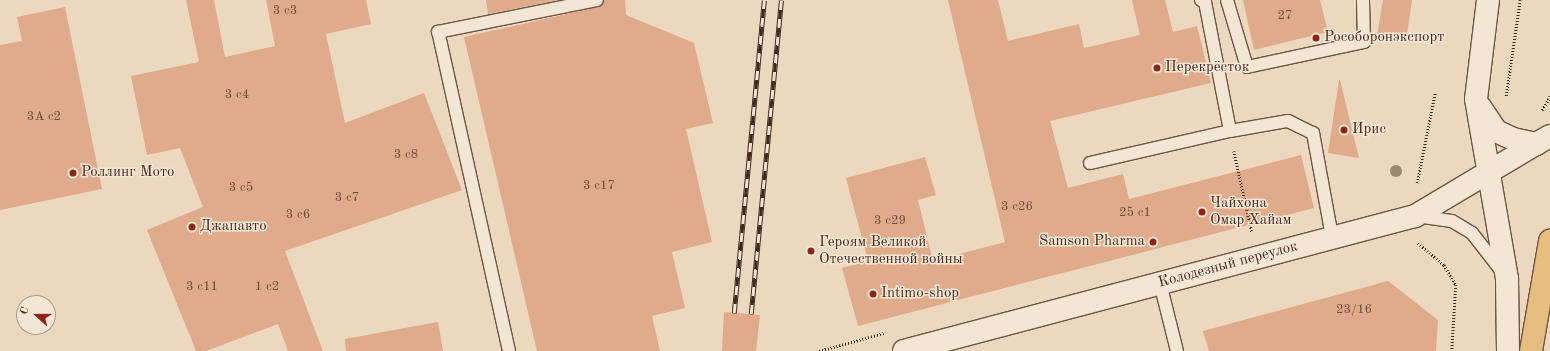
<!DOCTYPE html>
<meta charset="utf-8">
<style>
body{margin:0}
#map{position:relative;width:1550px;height:351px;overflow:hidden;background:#ecd8be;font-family:"Old Standard TT",serif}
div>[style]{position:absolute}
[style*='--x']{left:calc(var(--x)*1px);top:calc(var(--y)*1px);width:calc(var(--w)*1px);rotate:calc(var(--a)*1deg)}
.building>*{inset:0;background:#e0ab8a}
.path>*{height:2.5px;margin-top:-1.25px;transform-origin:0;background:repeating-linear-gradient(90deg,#45281c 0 1px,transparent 0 3px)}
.roads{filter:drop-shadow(1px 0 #6f5444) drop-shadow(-1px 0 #6f5444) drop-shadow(0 1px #6f5444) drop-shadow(0 -1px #6f5444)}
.lane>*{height:12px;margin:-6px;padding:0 6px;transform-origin:6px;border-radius:6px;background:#f3e6d5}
.street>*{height:22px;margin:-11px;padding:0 11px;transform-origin:11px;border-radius:11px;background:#f3e6d5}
.secondary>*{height:22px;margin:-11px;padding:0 11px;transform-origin:11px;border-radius:11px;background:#f3e6d5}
.primary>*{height:22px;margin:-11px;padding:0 11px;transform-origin:11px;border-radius:11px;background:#e6bc7f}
.rail>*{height:4.5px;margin-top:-2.25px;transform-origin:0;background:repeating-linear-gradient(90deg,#f3e6d5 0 9px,#45281c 0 18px);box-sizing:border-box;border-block:1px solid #45281c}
.trees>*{width:12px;height:12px;margin:-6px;border-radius:50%;background:#9d8872}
.dots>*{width:11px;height:11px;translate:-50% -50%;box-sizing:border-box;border:2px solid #f3e6d5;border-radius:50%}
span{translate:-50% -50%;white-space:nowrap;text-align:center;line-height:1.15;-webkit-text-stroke:3px #f3e6d5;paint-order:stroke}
.number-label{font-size:13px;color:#6c4938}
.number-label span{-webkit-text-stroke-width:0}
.poi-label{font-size:15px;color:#45281c}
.left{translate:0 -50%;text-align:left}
.right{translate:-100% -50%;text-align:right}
.street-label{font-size:15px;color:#45281c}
.north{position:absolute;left:16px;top:295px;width:40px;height:40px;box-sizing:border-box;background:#f3e6d5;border:1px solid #ad9a8b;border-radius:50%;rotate:291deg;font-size:11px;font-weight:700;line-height:16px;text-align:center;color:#45281c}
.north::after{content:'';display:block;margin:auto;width:14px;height:18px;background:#8f2418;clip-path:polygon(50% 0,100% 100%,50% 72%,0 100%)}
</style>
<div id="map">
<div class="building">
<div style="clip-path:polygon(186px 0,214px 0,225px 57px,275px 46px,266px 0,366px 0,371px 24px,326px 34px,345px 123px,424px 93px,462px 190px,285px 251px,323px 351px,288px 351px,278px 324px,206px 351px,196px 351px,147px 230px,203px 207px,180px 148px,147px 155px,131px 76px,199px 62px)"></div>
<div style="clip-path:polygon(486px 0,559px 0,488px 14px)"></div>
<div style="clip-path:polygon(604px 0,625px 0,626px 15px,694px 43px,713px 123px,686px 129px,712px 242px,672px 252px,685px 308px,652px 316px,660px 351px,537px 351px,464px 37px,598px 7px)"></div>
<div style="clip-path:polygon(948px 0,998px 0,1008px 41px,1079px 24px,1084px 48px,1140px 35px,1132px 0,1165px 0,1173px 32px,1197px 26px,1211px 83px,1050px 121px,1068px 188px,1123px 174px,1129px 199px,1301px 155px,1314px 208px,858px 326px,842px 268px,868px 261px,846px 178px,925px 157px,936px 195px,918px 200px,933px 261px,1005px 242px)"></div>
<div style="clip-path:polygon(1243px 0,1320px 0,1328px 32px,1254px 50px)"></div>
<div style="clip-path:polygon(1383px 0,1412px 0,1406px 41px,1377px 36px)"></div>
<div style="clip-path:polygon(65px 7px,102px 189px,0 210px,0 45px,22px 41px,17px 17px)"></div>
<div style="clip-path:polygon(1339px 80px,1340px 80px,1359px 158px,1328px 153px)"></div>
<div style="clip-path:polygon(1388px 281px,1438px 320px,1436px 351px,1209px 351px,1203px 331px)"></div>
<div style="clip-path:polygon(724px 312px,760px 315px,756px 351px,722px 351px)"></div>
<div style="clip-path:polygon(438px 322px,443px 351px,346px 351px,345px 339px)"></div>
</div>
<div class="path">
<div style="--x:1506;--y:96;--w:97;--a:-81.7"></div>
<div style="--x:1542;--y:110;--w:16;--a:-60"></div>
<div style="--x:1234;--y:151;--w:83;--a:77.5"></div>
<div style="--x:1417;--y:183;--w:92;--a:-78.7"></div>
<div style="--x:1418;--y:243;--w:34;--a:40"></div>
<div style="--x:1444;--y:265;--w:23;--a:59"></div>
<div style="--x:1456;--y:285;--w:66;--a:93.5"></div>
<div style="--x:819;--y:351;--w:67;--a:-15.5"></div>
</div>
<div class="roads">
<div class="lane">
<div style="--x:1201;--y:0;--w:4;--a:27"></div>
<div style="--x:1205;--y:2;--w:131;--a:79"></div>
<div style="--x:1230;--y:131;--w:59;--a:-9.8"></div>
<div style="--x:1288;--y:121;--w:28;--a:26"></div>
<div style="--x:1313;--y:133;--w:106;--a:79.6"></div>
<div style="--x:1227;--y:0;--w:70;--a:73.4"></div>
<div style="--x:1247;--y:67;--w:120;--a:-12.1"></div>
<div style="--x:1364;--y:42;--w:42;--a:-91.4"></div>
<div style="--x:1090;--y:163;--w:144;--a:-12.9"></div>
<div style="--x:1416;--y:216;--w:36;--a:8"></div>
<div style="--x:1452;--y:221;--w:23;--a:31"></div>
<div style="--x:1472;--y:233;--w:46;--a:52.1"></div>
<div style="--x:1160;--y:283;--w:70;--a:76"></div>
<div style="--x:509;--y:351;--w:327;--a:-102.5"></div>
<div style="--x:438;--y:32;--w:162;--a:-11.4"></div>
</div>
<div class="street">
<div style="--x:904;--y:351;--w:529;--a:-14.8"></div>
<div style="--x:1415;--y:216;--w:141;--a:-30.8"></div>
</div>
<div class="secondary">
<div style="--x:1488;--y:0;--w:100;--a:96.9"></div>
<div style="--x:1476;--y:99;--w:183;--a:80.2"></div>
<div style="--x:1507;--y:279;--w:72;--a:89.2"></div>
<div style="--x:1480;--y:107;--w:29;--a:56"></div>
<div style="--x:1496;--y:131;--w:19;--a:25"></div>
<div style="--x:1513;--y:139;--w:24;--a:12"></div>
<div style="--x:1536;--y:144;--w:16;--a:-30"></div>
</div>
<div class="primary">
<div style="--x:1531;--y:351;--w:112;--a:-80.2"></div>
</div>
</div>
<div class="rail">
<div style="--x:734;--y:313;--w:314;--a:-84.5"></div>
<div style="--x:751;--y:314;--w:315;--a:-84.5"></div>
</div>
<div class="trees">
<div style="left:1396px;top:171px"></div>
</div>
<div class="dots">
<div style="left:1316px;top:38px;background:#8f2418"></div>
<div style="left:1157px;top:68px;background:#8f2418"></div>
<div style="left:1344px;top:130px;background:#8f2418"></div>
<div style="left:73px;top:173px;background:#8f2418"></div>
<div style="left:1202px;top:212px;background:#8f2418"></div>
<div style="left:192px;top:227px;background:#8f2418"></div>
<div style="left:1153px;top:242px;background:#8f2418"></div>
<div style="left:811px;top:251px;background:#8f2418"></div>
<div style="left:873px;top:294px;background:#8f2418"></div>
</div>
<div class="number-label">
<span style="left:285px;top:11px">3 c3</span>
<span style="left:1285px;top:16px">27</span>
<span style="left:237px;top:95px">3 с4</span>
<span style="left:44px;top:117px">3A c2</span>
<span style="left:406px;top:155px">3 с8</span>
<span style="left:599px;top:186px">3 с17</span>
<span style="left:241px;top:188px">3 с5</span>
<span style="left:347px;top:198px">3 с7</span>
<span style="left:1017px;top:207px">3 с26</span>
<span style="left:1135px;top:213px">25 с1</span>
<span style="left:298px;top:215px">3 с6</span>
<span style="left:890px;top:221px">3 с29</span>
<span style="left:202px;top:287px">3 с11</span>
<span style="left:267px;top:287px">1 с2</span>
<span style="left:1354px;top:310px">23/16</span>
</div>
<div class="poi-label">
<span class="left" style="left:1324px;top:38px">Рособоронэкспорт</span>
<span class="left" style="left:1165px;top:68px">Перекрёсток</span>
<span class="left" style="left:1352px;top:130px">Ирис</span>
<span class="left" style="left:81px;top:173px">Роллинг Мото</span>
<span class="left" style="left:1210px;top:212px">Чайхона<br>Омар Хайам</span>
<span class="left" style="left:200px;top:227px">Джапавто</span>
<span class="left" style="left:819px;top:251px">Героям Великой<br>Отечественной войны</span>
<span class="right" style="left:1145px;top:242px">Samson Pharma</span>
<span class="left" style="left:881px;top:294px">Intimo-shop</span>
</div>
<div class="street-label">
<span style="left:1228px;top:265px;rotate:-15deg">Колодезный переулок</span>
</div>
<div class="north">С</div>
</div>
